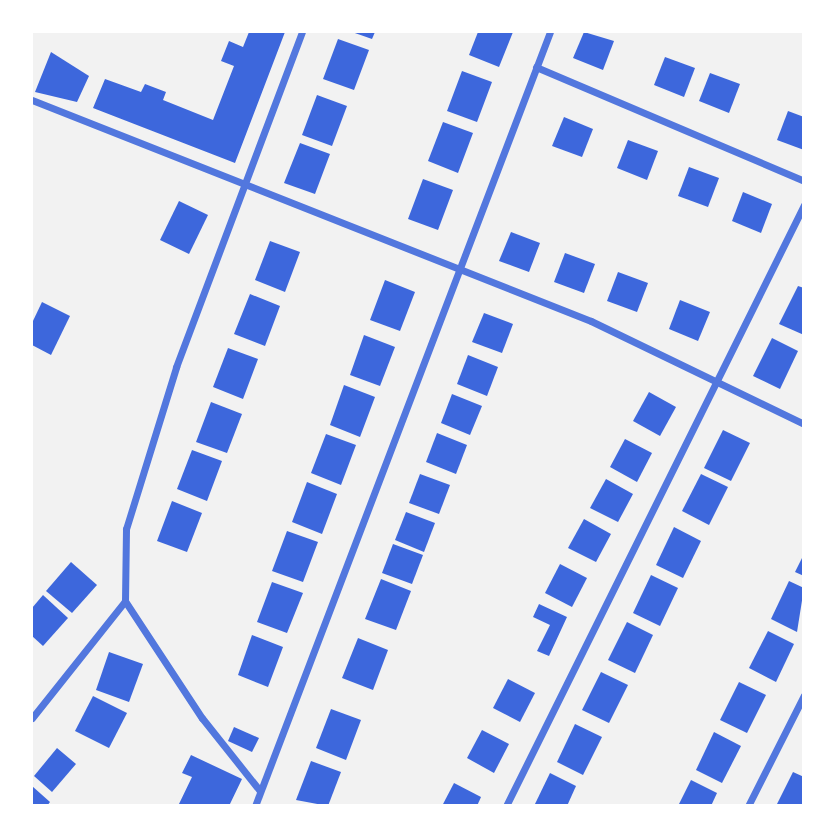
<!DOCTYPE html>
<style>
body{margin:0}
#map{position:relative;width:835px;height:837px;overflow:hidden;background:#f2f2f2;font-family:"Archivo Narrow",sans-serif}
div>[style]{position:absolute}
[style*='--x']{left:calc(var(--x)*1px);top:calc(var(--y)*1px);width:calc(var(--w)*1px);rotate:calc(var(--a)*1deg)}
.building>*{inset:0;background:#3d67dc}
.minor>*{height:7px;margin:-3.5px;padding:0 3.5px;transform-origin:3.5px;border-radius:3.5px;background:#5277de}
span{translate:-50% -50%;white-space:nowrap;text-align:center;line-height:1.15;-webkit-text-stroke:6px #fff;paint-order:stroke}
.frame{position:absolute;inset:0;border:33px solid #fff;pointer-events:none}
</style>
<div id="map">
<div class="building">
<div style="clip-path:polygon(249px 32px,285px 32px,235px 163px,93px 108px,105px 79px,141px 92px,145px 84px,166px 92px,163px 100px,213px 120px,234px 66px,221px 61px,229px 41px,243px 47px)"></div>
<div style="clip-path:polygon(352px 32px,375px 32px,372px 39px)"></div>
<div style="clip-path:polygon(478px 32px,513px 32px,499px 67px,469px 55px)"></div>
<div style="clip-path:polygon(584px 32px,614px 41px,603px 70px,573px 58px)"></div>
<div style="clip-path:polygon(338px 39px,369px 50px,354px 90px,323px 79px)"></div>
<div style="clip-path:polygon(51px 52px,89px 76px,77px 102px,35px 92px)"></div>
<div style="clip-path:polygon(665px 57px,695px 68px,684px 97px,654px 85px)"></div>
<div style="clip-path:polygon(462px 71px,492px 82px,477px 122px,447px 111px)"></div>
<div style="clip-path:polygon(710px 73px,740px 84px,729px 113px,699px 101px)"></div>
<div style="clip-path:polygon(317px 95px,347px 106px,332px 146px,302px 135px)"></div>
<div style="clip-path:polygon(788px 111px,804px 117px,804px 150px,777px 140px)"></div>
<div style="clip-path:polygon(564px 117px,593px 129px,582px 157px,552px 146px)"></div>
<div style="clip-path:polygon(443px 122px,473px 133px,458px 173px,428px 161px)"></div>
<div style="clip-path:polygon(628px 140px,658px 151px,647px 180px,617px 168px)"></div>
<div style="clip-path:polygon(300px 143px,330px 154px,315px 194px,284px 183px)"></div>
<div style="clip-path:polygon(689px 167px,719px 178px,708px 207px,678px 196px)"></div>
<div style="clip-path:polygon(423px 179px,453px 190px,438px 230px,408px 219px)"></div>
<div style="clip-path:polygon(743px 192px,772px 204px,761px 233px,732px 221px)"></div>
<div style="clip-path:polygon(179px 201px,208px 215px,189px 254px,160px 240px)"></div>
<div style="clip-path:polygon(511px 232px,540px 243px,529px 272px,499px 261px)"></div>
<div style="clip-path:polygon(270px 241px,300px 252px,285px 292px,255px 280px)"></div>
<div style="clip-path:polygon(565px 253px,595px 264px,584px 293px,554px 282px)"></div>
<div style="clip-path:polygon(618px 272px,648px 283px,637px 312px,607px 301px)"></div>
<div style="clip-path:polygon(385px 280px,415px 292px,400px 331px,370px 320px)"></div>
<div style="clip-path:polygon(798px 286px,804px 288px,804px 335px,779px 324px)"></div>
<div style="clip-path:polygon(250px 294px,280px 306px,265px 346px,234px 334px)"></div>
<div style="clip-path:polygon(680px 300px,710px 312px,698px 341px,669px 329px)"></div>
<div style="clip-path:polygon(42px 302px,70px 316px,51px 355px,32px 345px,32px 323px)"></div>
<div style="clip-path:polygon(484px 313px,513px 324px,502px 353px,472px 342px)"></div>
<div style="clip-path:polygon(364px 335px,395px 347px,380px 386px,350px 375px)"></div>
<div style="clip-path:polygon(772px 338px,798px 351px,780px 389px,753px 376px)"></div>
<div style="clip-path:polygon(228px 348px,258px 359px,243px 399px,213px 387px)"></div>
<div style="clip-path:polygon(468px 355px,498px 367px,487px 396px,457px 384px)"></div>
<div style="clip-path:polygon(344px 385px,375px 397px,360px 437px,330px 425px)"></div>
<div style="clip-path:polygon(649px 392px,676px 407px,660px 436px,633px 421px)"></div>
<div style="clip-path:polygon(452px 394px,482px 406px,470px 435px,441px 423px)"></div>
<div style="clip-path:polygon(211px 402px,242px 414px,227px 453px,196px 442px)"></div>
<div style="clip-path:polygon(723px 430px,750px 443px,731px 481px,704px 468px)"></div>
<div style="clip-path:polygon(437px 433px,467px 445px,456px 474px,426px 462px)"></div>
<div style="clip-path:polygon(326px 434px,356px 445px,341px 485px,311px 473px)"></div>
<div style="clip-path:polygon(625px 439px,652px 453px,637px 482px,610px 467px)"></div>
<div style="clip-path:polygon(192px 450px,222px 461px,207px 501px,177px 489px)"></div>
<div style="clip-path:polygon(420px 474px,450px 485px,439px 514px,409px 503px)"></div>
<div style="clip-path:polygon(701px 474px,728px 487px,709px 525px,682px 511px)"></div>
<div style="clip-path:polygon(606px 479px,633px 494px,618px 522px,590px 508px)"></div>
<div style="clip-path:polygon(307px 482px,337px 494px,322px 534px,292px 522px)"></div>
<div style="clip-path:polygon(172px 501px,202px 513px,187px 552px,157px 541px)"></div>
<div style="clip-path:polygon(406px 512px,435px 523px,424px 552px,395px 540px)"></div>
<div style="clip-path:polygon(584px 519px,611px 534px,596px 562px,568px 548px)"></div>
<div style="clip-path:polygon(674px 527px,701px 541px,683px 578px,656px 565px)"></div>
<div style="clip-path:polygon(287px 531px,318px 542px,303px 582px,272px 571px)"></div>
<div style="clip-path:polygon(393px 544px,423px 555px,412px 584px,382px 573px)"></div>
<div style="clip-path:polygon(804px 554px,804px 576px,795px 572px)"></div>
<div style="clip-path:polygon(71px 562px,97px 585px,72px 613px,46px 591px)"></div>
<div style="clip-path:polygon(560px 564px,587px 578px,572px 607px,545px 593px)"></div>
<div style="clip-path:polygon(651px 575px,678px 588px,660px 626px,633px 613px)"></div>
<div style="clip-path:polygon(381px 579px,411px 591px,396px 630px,365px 619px)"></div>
<div style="clip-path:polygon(789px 581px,804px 588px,797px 632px,771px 619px)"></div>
<div style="clip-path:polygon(272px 582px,303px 593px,287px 633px,257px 622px)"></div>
<div style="clip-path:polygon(43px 595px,68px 618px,43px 646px,32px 636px,32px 608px)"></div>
<div style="clip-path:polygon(539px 604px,567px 617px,549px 656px,537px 651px,550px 625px,533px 617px)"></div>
<div style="clip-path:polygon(627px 622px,653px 635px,635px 673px,608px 660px)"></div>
<div style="clip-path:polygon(768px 631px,794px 644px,776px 682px,749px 668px)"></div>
<div style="clip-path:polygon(252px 635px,283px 647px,268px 687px,238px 675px)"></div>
<div style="clip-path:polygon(358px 638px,388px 650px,373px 690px,342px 678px)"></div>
<div style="clip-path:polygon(109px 652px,143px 664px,129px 702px,96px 690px)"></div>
<div style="clip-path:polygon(601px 672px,628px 685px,609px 723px,582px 710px)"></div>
<div style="clip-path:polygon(508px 679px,535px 693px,520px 722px,493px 708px)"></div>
<div style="clip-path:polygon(739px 682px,766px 695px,747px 733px,720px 720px)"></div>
<div style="clip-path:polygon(93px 696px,127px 713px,109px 748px,75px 731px)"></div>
<div style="clip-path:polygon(331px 709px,361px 720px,346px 760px,316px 748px)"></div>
<div style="clip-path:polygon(575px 724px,602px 737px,583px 775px,557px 762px)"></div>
<div style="clip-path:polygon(234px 727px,259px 738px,252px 752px,228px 741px)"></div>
<div style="clip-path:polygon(482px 730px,509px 744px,494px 773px,467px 758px)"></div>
<div style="clip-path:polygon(714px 732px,741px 746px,722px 783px,696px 770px)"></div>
<div style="clip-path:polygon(57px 748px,76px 764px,52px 792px,34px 776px)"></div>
<div style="clip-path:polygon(191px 755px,242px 779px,229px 806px,178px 806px,192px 777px,182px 773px)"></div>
<div style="clip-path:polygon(311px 761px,341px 772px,328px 806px,296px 800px)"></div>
<div style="clip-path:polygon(793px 772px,804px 777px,804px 806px,776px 806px)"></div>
<div style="clip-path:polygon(550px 773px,576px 786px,567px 806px,534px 806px)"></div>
<div style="clip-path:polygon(691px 780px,717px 793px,711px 806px,678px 806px)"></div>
<div style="clip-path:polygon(454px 783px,481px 797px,477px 806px,442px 806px)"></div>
<div style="clip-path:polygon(32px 786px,50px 802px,47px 806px,32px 806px)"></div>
</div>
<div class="minor">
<div style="--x:536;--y:67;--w:291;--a:23"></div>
<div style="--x:32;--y:100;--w:601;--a:21.57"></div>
<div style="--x:591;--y:321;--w:237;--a:25.8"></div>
<div style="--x:125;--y:601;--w:140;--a:56.7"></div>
<div style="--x:202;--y:718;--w:93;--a:51.5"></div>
<div style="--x:32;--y:718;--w:149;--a:-51.5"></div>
<div style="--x:125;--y:601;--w:72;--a:-89.2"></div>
<div style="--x:126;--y:529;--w:170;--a:-72.8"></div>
<div style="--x:176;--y:367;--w:358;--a:-69.4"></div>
<div style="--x:255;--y:806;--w:828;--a:-69.14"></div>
<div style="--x:506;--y:806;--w:671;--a:-63.63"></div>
<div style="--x:748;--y:806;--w:124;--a:-63.2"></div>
</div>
<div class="frame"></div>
</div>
